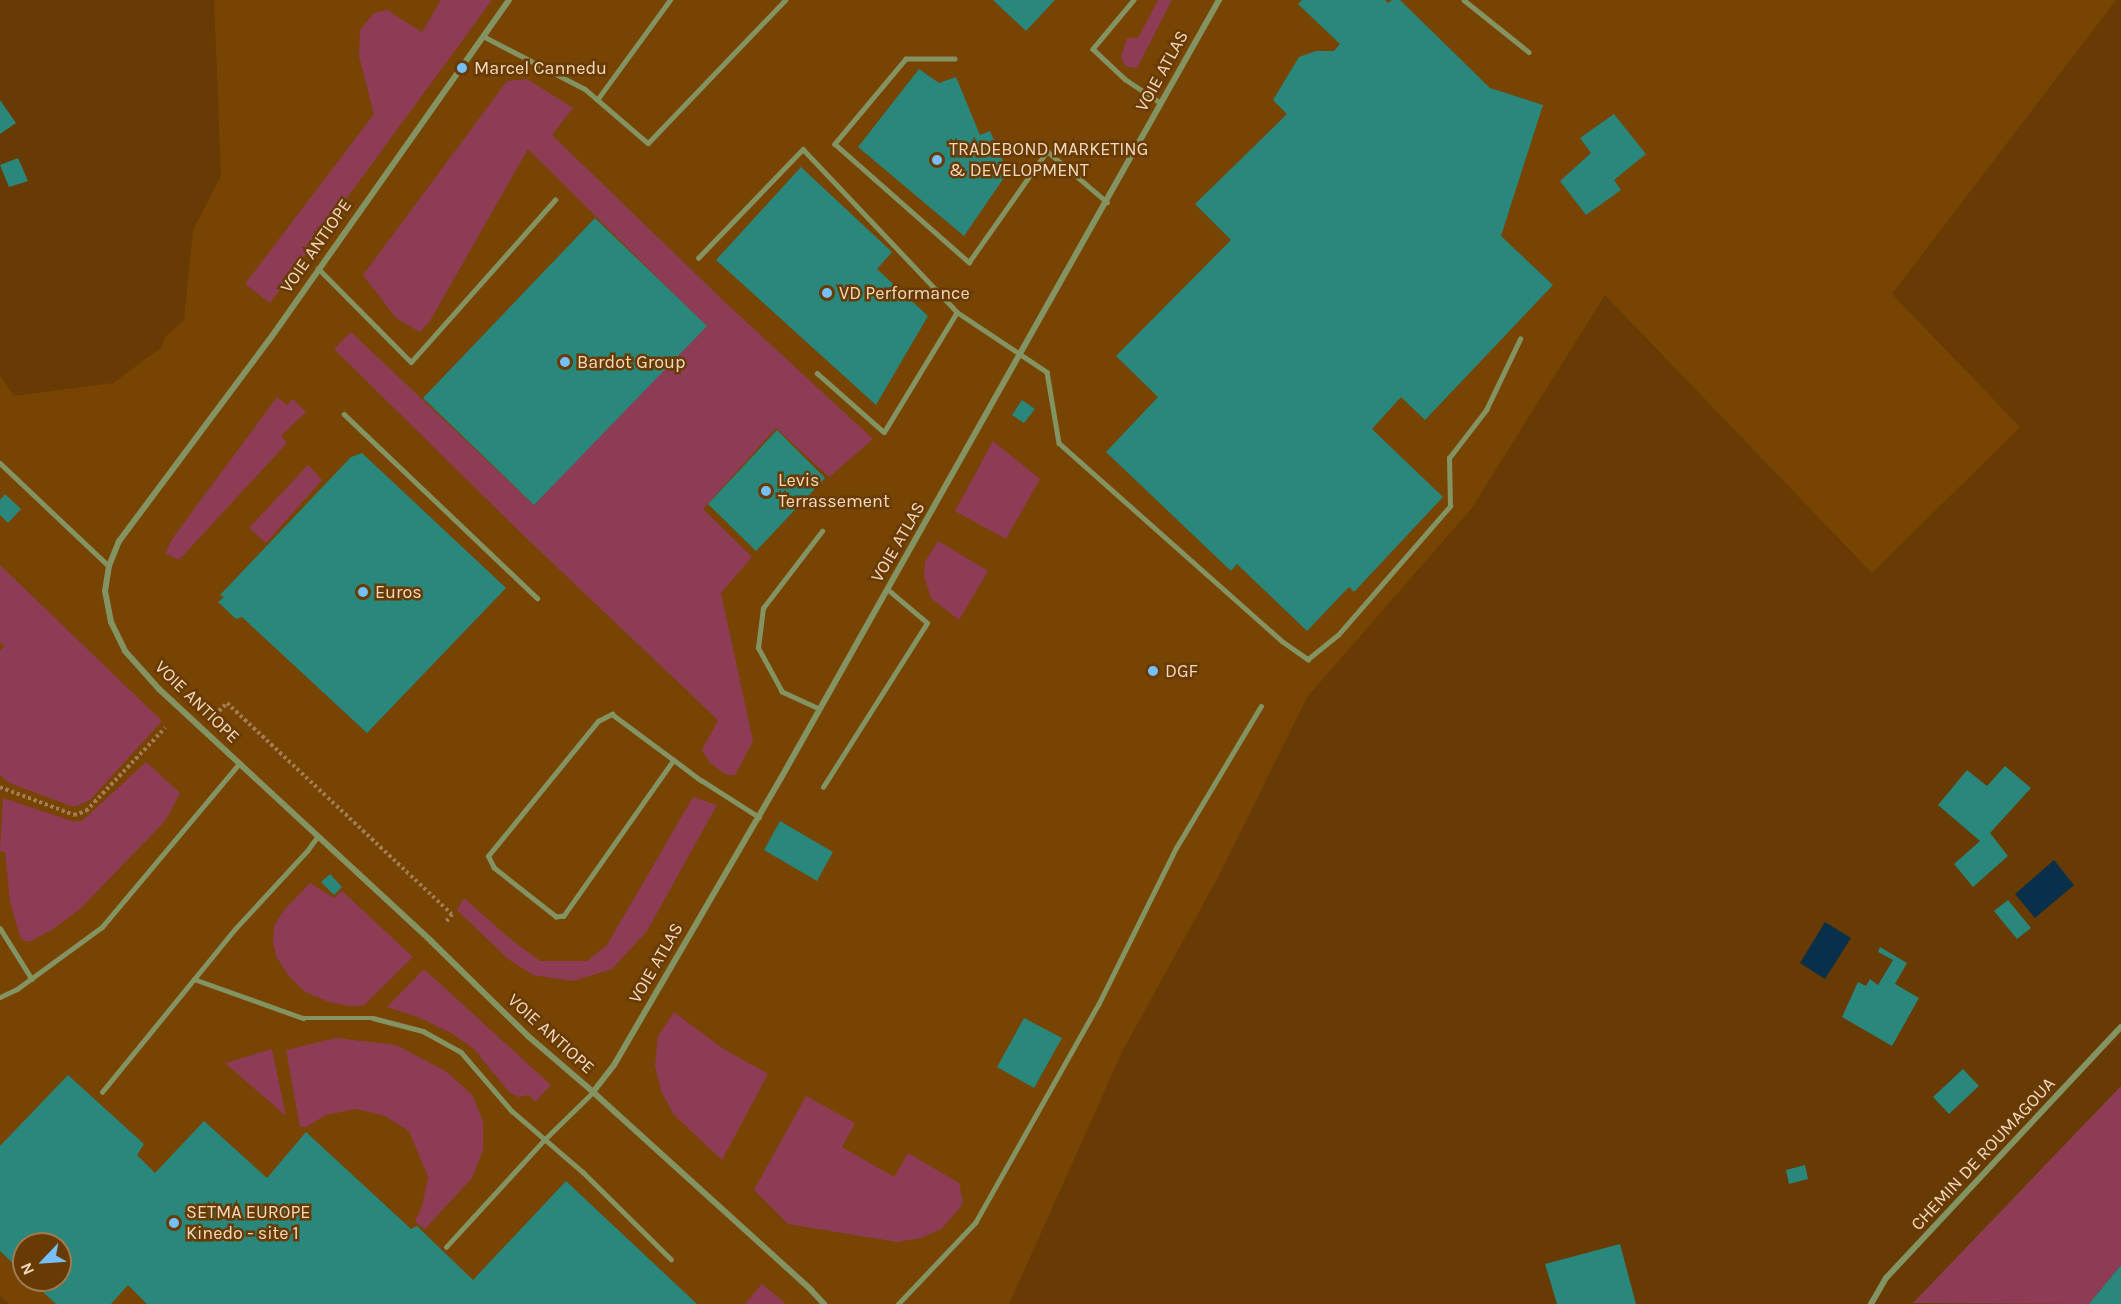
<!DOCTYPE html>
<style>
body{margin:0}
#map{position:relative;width:2121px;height:1304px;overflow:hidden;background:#683b04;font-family:Karla,sans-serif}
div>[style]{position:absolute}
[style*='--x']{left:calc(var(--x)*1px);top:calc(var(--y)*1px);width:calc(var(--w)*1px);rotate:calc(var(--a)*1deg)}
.built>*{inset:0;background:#774403}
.green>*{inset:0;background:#8e3c56}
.water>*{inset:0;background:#09304a}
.building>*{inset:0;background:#29877b}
.path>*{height:4px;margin-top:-2px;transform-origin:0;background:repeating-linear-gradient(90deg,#a37e54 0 3px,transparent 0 6px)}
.service>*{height:4.5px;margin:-2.25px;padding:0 2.25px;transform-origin:2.25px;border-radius:2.25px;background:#849362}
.minor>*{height:6px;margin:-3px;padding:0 3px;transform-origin:3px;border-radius:3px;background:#849362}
.dots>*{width:16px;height:16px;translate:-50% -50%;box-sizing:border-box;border:3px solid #683b04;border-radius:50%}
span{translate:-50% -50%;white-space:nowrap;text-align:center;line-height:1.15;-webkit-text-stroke:5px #683b04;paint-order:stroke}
.poi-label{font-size:18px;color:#f3d8c0}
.left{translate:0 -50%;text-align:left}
.street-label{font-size:18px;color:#f3d8c0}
.north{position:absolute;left:12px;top:1232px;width:60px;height:60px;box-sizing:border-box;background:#683b04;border:2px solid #a07a4f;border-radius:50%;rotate:245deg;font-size:16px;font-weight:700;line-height:24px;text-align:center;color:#f3d8c0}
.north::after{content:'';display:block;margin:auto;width:21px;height:27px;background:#77c0f7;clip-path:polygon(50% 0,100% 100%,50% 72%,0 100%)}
</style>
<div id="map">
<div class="built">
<div style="clip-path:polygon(evenodd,214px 0,2116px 0,1892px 294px,2020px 427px,1872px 573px,1605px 295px,1471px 509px,1308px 696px,1217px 879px,1123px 1050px,1009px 1304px,9px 1304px,0 1296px,0 376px,14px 396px,113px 383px,161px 348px,165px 337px,184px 320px,193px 230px,221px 176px,214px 0,24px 1244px,60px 1244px,60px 1280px,24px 1280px,24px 1244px)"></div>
</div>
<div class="green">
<div style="clip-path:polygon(441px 0,492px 0,270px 303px,245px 284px,374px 114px,359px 56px,360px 30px,374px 13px,387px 10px,422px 32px)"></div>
<div style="clip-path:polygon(1158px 0,1172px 0,1137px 68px,1125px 66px,1121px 57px,1127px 38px,1138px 38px)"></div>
<div style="clip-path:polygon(527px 79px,573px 108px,552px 135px,729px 306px,873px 439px,829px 477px,776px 428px,703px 509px,752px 557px,721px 593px,753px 741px,735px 775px,727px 775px,710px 763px,702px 750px,718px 720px,521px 533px,334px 349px,351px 332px,534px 505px,706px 326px,528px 149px,430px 321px,420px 332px,396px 318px,363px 275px,507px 81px)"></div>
<div style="clip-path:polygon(277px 397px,287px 405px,293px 399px,306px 412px,281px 436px,287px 443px,179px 560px,165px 553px,172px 539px)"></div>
<div style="clip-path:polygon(993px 441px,1040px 479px,1006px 539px,955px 511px)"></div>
<div style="clip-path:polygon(308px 465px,322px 480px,266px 543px,249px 528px)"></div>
<div style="clip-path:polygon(938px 541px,988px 571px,959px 620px,931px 598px,924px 576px,925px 562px)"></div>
<div style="clip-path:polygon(0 565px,162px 721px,90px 800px,74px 807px,9px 783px,0 775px,0 651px,4px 646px,0 642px)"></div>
<div style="clip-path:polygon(146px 762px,180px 793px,166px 820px,80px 909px,50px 931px,29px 942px,21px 939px,10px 902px,5px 852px,0 851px,3px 798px,72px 821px,82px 821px)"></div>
<div style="clip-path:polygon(693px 797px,717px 805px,647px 931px,612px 969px,573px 981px,533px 975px,508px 959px,457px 910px,464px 898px,509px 938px,540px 961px,587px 961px,607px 945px)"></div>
<div style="clip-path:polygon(310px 883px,334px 898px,342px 891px,413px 957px,363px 1006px,349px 1006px,329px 1002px,305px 992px,288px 975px,276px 956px,273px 941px,274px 926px,284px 910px)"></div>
<div style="clip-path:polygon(424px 969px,551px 1085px,535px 1102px,529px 1095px,518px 1097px,509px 1092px,474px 1049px,453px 1034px,418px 1017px,387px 1007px)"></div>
<div style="clip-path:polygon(674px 1012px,722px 1048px,768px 1074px,722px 1160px,674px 1115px,661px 1091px,655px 1066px,658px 1036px)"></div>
<div style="clip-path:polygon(336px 1038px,396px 1045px,447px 1072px,473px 1096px,483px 1122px,483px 1150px,472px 1178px,425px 1229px,415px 1222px,422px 1206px,428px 1177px,409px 1131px,385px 1116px,356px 1109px,326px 1115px,306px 1127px,300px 1127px,286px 1050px)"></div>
<div style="clip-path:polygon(272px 1049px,286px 1116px,225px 1063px)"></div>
<div style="clip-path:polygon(2121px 1086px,2121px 1265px,2089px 1304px,1913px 1303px)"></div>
<div style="clip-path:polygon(806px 1096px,855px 1123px,842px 1147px,894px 1177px,908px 1153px,959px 1183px,963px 1202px,960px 1208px,941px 1229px,921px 1238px,897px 1242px,788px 1224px,754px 1190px)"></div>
<div style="clip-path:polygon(762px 1284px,786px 1304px,745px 1304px)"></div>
</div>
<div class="water">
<div style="clip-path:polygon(2054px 860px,2074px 885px,2035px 918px,2015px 894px)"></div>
<div style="clip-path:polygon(1825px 922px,1851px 938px,1825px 979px,1800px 963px)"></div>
</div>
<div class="building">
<div style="clip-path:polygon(993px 0,1055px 0,1026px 31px)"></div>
<div style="clip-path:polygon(1302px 0,1385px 0,1388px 3px,1392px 0,1400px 0,1490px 88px,1543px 105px,1501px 236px,1553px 285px,1425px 420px,1401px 397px,1372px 429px,1443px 497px,1354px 592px,1349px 587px,1307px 631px,1237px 564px,1231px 571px,1106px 452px,1158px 397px,1116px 356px,1231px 240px,1195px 204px,1287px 114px,1273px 100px,1299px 57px,1316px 51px,1334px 51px,1340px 44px,1298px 4px)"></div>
<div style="clip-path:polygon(919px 69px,939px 83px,956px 77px,980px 135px,990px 131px,1008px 172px,964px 236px,858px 147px)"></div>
<div style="clip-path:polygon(0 100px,16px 123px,0 134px)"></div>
<div style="clip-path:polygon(1614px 114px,1646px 154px,1614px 180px,1621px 190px,1586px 215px,1560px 181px,1591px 153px,1580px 138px)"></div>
<div style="clip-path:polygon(18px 158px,28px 181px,9px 187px,0 165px)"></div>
<div style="clip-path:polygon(801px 167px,892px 252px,877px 269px,928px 316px,876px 405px,716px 260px)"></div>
<div style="clip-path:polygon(595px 218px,707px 326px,534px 505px,423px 398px)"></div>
<div style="clip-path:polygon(1022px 400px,1035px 409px,1024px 423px,1012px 415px)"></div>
<div style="clip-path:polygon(777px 430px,825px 478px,756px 551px,708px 504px)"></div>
<div style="clip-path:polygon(362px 453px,506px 588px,367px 733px,242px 617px,236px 619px,218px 602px,224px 597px,220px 595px,351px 457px)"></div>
<div style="clip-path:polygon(5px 494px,21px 509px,8px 523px,0 515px,0 500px)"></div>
<div style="clip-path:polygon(2005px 766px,2031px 788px,1990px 833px,2008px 856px,1973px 887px,1954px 864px,1980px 841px,1938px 805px,1967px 770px,1987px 786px)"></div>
<div style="clip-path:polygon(780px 821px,833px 852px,817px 881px,764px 850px)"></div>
<div style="clip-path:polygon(330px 874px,342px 887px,334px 895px,321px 882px)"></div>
<div style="clip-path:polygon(2008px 900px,2031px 928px,2017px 939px,1994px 911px)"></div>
<div style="clip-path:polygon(1880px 947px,1907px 963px,1895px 984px,1919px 998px,1892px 1046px,1842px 1017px,1858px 982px,1866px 986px,1870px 979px,1878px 985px,1893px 960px,1878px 952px)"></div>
<div style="clip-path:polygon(1024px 1018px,1062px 1038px,1034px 1088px,997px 1067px)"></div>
<div style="clip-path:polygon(1963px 1069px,1979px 1086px,1949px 1114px,1933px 1097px)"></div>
<div style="clip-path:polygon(68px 1075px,144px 1144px,137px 1155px,155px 1173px,204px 1121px,267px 1178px,306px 1132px,411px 1229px,417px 1226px,473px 1280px,566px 1181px,697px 1304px,147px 1304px,128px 1285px,111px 1304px,56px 1304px,30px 1280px,60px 1280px,60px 1244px,24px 1244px,24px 1274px,0 1251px,0 1146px)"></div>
<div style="clip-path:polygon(1805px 1165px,1808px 1179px,1789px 1184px,1786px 1170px)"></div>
<div style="clip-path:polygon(1620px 1244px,1636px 1304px,1557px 1304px,1545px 1264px)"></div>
<div style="clip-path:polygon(2121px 1265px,2121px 1304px,2089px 1304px)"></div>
</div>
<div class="path">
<div style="--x:219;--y:711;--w:11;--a:-45"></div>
<div style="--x:227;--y:703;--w:308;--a:43.2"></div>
<div style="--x:452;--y:914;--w:10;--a:127"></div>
<div style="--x:0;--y:787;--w:79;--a:20.7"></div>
<div style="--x:74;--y:815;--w:13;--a:-18"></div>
<div style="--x:86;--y:811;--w:115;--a:-46.4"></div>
</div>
<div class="service">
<div style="--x:1134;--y:0;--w:64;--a:129.9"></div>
<div style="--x:1093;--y:49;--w:44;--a:43.2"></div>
<div style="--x:1125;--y:79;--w:43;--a:33.7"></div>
<div style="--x:1464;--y:0;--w:83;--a:38.7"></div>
<div style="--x:483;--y:36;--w:115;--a:27.5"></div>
<div style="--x:585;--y:89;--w:83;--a:40.6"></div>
<div style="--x:648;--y:143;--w:198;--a:-46.2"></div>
<div style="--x:955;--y:59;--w:49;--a:180"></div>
<div style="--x:906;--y:59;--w:111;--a:129.9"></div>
<div style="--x:835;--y:144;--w:179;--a:41.4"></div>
<div style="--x:969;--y:262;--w:136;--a:-54.9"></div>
<div style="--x:1047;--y:151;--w:79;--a:40.4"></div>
<div style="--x:597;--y:100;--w:124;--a:-53.9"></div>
<div style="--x:698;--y:258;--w:151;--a:-46.1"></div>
<div style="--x:803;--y:149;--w:224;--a:46.6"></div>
<div style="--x:318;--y:268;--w:132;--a:45.3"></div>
<div style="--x:411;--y:362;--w:217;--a:-48.4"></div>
<div style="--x:817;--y:373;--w:89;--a:41.4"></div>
<div style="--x:884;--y:432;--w:140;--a:-58.7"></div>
<div style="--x:957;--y:312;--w:108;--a:33.7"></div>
<div style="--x:1047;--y:372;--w:72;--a:80.4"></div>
<div style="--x:1059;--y:443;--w:298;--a:41.6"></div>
<div style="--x:1282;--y:641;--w:32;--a:35"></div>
<div style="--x:1308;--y:659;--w:38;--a:-39"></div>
<div style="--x:1338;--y:635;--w:171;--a:-49"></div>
<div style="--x:1450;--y:506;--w:48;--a:-91.2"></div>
<div style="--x:1449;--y:458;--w:61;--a:-52.4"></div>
<div style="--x:1486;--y:410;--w:79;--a:-64.4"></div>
<div style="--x:344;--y:414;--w:267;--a:43.6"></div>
<div style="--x:0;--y:463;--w:150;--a:43.4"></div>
<div style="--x:819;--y:709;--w:41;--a:-155.3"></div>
<div style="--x:782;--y:692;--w:50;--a:-118.6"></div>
<div style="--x:758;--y:648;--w:40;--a:-82.9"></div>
<div style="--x:763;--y:608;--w:97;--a:-52.5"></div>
<div style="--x:674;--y:760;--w:191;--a:125.2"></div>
<div style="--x:564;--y:916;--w:8;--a:173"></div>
<div style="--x:556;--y:917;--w:79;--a:-141.7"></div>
<div style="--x:494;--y:868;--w:13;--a:-117"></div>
<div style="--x:488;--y:856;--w:174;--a:-50.8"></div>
<div style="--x:598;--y:721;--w:16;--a:-27"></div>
<div style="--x:612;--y:714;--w:77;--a:36.6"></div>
<div style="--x:674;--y:760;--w:34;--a:37"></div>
<div style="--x:701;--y:780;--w:69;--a:32.5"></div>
<div style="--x:823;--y:787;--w:194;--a:-57.6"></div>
<div style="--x:927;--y:623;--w:51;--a:-139.8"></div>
<div style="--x:0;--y:928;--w:60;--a:57.9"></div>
<div style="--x:194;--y:979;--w:116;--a:19.7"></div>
<div style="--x:303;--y:1018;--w:70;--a:0"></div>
<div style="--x:373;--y:1018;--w:52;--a:14.6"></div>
<div style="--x:423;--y:1031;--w:43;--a:28.9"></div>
<div style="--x:461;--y:1052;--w:78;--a:49.2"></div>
<div style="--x:512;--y:1111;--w:94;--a:40.7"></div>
<div style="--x:583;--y:1172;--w:124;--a:44.7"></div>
<div style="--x:0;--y:997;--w:19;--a:-25"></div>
<div style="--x:17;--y:989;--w:105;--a:-36.1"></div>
<div style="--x:102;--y:927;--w:213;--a:-50"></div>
<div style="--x:102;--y:1092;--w:210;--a:-50.8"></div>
<div style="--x:235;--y:929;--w:106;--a:-47.3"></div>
<div style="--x:307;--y:851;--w:17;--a:-54"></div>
<div style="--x:446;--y:1247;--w:147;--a:-47.5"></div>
<div style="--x:545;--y:1139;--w:67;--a:-44.4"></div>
<div style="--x:898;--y:1304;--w:112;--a:-46.5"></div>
<div style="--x:975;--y:1223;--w:250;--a:-60.6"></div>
<div style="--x:1098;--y:1005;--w:175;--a:-63.6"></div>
<div style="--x:1176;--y:848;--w:165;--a:-59.1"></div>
</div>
<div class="minor">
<div style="--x:509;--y:0;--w:416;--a:125.2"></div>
<div style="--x:269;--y:340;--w:251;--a:126.7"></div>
<div style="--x:119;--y:541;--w:27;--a:112"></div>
<div style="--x:109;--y:566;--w:25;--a:99"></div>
<div style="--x:105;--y:591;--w:32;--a:79"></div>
<div style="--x:111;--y:622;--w:32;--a:64"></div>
<div style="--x:125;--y:651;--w:51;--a:48.2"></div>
<div style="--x:159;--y:689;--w:371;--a:42.8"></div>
<div style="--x:431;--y:941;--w:136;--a:44.4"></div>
<div style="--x:528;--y:1036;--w:86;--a:40.7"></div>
<div style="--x:593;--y:1092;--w:294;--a:42.2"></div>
<div style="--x:811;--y:1290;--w:19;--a:47"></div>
<div style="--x:593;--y:1092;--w:34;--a:-52"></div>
<div style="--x:614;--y:1065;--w:332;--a:-59.8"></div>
<div style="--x:781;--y:778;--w:893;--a:-60.62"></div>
<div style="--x:1871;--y:1304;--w:30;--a:-60"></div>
<div style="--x:1886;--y:1278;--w:344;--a:-46.9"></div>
</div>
<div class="dots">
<div style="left:462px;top:68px;background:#77c0f7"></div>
<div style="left:937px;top:160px;background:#77c0f7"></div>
<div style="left:827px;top:293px;background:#77c0f7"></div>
<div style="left:565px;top:362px;background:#77c0f7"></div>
<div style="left:766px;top:491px;background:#77c0f7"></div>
<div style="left:363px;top:592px;background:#77c0f7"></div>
<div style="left:1153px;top:671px;background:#77c0f7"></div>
<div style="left:174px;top:1223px;background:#77c0f7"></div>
</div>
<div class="poi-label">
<span class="left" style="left:474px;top:68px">Marcel Cannedu</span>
<span class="left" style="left:949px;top:160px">TRADEBOND MARKETING<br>&amp; DEVELOPMENT</span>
<span class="left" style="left:839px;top:293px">VD Performance</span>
<span class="left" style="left:577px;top:362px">Bardot Group</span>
<span class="left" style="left:778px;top:491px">Levis<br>Terrassement</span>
<span class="left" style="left:375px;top:592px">Euros</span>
<span class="left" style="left:1165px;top:671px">DGF</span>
<span class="left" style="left:186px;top:1223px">SETMA EUROPE<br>Kinedo - site 1</span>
</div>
<div class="street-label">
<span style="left:1162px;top:71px;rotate:-61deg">VOIE ATLAS</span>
<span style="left:316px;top:246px;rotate:-55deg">VOIE ANTIOPE</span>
<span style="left:898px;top:542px;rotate:-60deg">VOIE ATLAS</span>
<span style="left:197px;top:702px;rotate:44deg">VOIE ANTIOPE</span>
<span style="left:656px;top:963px;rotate:-60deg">VOIE ATLAS</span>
<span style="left:551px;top:1034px;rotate:42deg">VOIE ANTIOPE</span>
<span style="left:1983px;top:1154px;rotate:-47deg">CHEMIN DE ROUMAGOUA</span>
</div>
<div class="north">N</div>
</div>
